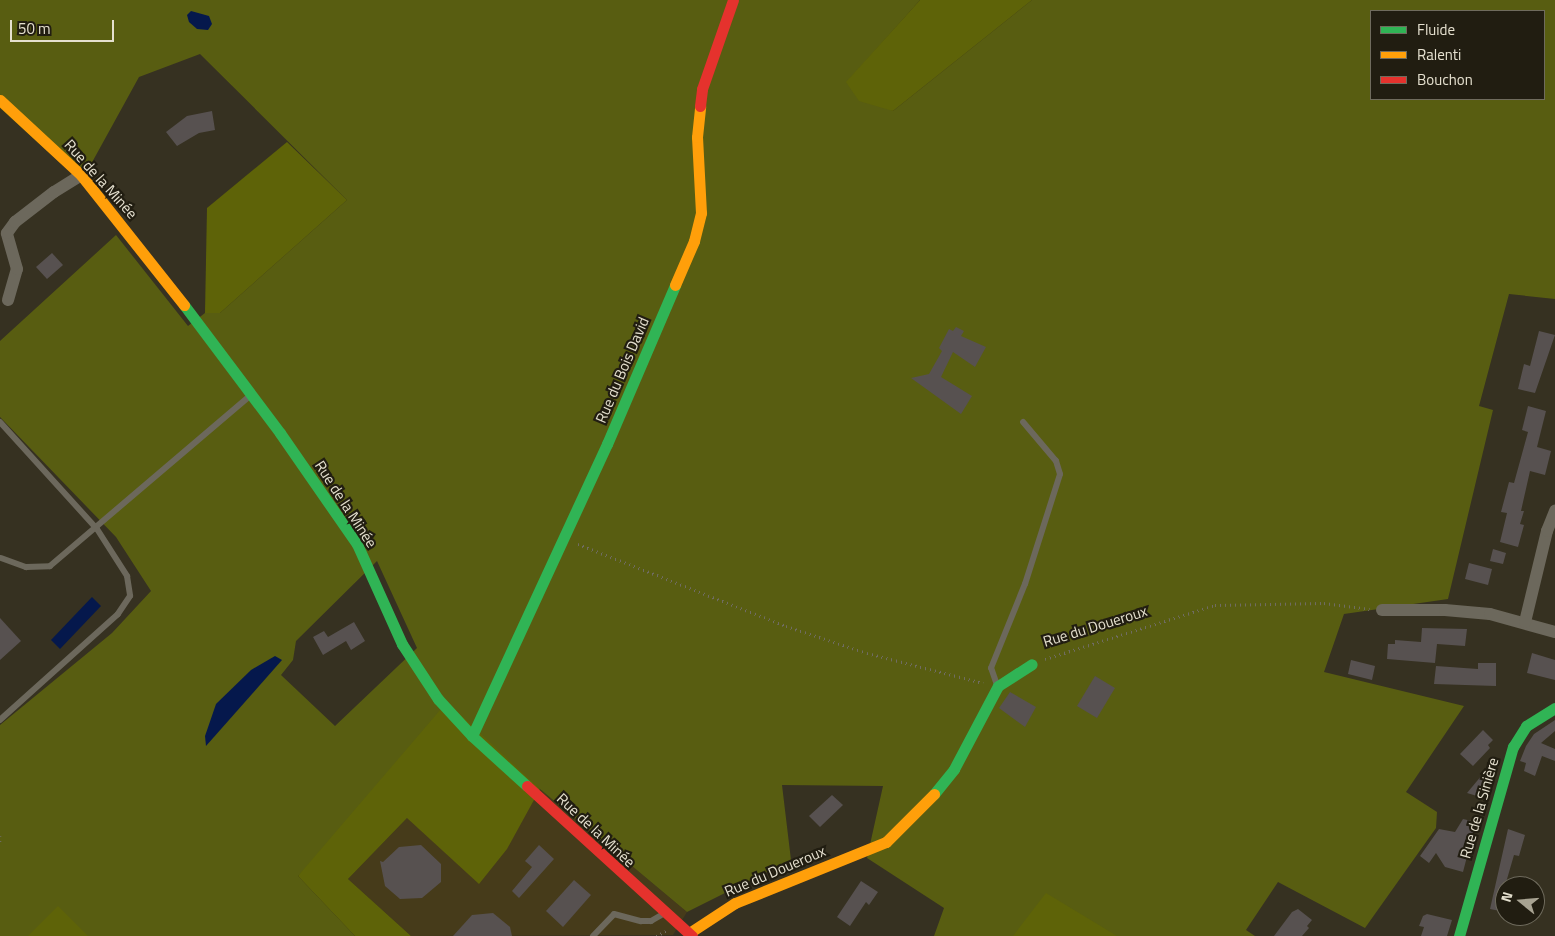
<!DOCTYPE html>
<meta charset="utf-8">
<style>
body{margin:0}
#map{position:relative;width:1555px;height:936px;overflow:hidden;background:#363121;font-family:"Titillium Web",sans-serif}
div>[style]{position:absolute}
[style*='--x']{left:calc(var(--x)*1px);top:calc(var(--y)*1px);width:calc(var(--w)*1px);rotate:calc(var(--a)*1deg)}
.built>*{inset:0;background:#463b1a}
.green>*{inset:0;background:#585d11}
.forest>*{inset:0;background:#5e6308}
.water>*{inset:0;background:#05184c}
.building>*{inset:0;background:#575150}
.path>*{height:2.5px;margin-top:-1.25px;transform-origin:0;background:repeating-linear-gradient(90deg,#706c62 0 1px,transparent 0 5px)}
.lane>*{height:6px;margin:-3px;padding:0 3px;transform-origin:3px;border-radius:3px;background:#6c685c}
.street>*{height:12px;margin:-6px;padding:0 6px;transform-origin:6px;border-radius:6px;background:#6c685c}
.fast>*{height:11px;margin:-5.5px;padding:0 5.5px;transform-origin:5.5px;border-radius:5.5px;background:#30b455}
.slow>*{height:11px;margin:-5.5px;padding:0 5.5px;transform-origin:5.5px;border-radius:5.5px;background:#ff9f0a}
.jam>*{height:11px;margin:-5.5px;padding:0 5.5px;transform-origin:5.5px;border-radius:5.5px;background:#e5322d}
span{translate:-50% -50%;white-space:nowrap;text-align:center;line-height:1.15;-webkit-text-stroke:4.5px #211d11;paint-order:stroke}
.street-label{font-size:15px;color:#e5e0cf}
.legend{position:absolute;left:1370px;top:10px;width:175px;height:90px;box-sizing:border-box;background:#211d11;border:1px solid #6f6b5d;margin:0;padding:6px 9px;list-style:none;font-size:15px;color:#e5e0cf}
.legend li{display:flex;align-items:center;gap:10px;height:25px}
.legend b{width:25px;border:1px solid #6f6b5d}
.north{position:absolute;left:1495px;top:876px;width:50px;height:50px;box-sizing:border-box;background:#211d11;border:1px solid #6f6b5d;border-radius:50%;rotate:287deg;font-size:14px;font-weight:700;line-height:20px;text-align:center;color:#e5e0cf}
.north::after{content:'';display:block;margin:auto;width:18px;height:22px;background:#a8a392;clip-path:polygon(50% 0,100% 100%,50% 72%,0 100%)}
.scale{position:absolute;left:10px;top:20px;width:104px;height:22px;box-sizing:border-box;border:2px solid #e5e0cf;border-top:0;padding-left:6px;font-size:15px;line-height:18px;white-space:nowrap;color:#e5e0cf;-webkit-text-stroke:4px #211d11;paint-order:stroke}
</style>
<div id="map">
<div class="built">
<div style="clip-path:polygon(540px 789px,687px 912px,673px 935px,411px 936px,348px 879px,407px 818px,528px 808px)"></div>
</div>
<div class="green">
<div style="clip-path:polygon(evenodd,0 0,920px 0,847px 82px,893px 111px,1032px 0,1555px 0,1555px 299px,1509px 294px,1479px 406px,1493px 410px,1448px 599px,1344px 614px,1324px 672px,1464px 706px,1406px 792px,1437px 812px,1436px 828px,1365px 928px,1278px 882px,1246px 930px,1255px 936px,934px 936px,944px 908px,867px 858px,883px 786px,782px 785px,791px 860px,687px 912px,473px 733px,298px 876px,355px 936px,0 936px,0 725px,112px 633px,151px 591px,116px 537px,0 417px,0 341px,116px 235px,188px 326px,205px 313px,220px 313px,347px 200px,200px 54px,139px 77px,90px 166px,68px 170px,0 108px,0 0,1371px 11px,1544px 11px,1544px 99px,1371px 99px,1371px 11px,0 0,377px 561px,417px 648px,335px 726px,281px 675px,293px 660px,296px 641px,377px 561px)"></div>
</div>
<div class="forest">
<div style="clip-path:polygon(920px 0,1032px 0,893px 111px,859px 101px,846px 82px)"></div>
<div style="clip-path:polygon(287px 142px,347px 200px,220px 313px,205px 313px,207px 208px)"></div>
<div style="clip-path:polygon(447px 702px,540px 789px,507px 849px,479px 884px,407px 818px,348px 879px,411px 936px,355px 936px,298px 876px)"></div>
<div style="clip-path:polygon(1046px 893px,1117px 936px,1013px 936px)"></div>
<div style="clip-path:polygon(58px 906px,88px 936px,28px 936px)"></div>
</div>
<div class="water">
<div style="clip-path:polygon(191px 11px,209px 16px,212px 24px,208px 30px,197px 29px,189px 22px,187px 15px)"></div>
<div style="clip-path:polygon(92px 597px,101px 606px,60px 649px,51px 640px)"></div>
<div style="clip-path:polygon(275px 656px,282px 660px,206px 746px,205px 736px,216px 704px,251px 670px)"></div>
</div>
<div class="building">
<div style="clip-path:polygon(212px 111px,215px 130px,199px 133px,177px 146px,166px 132px,187px 116px)"></div>
<div style="clip-path:polygon(52px 253px,63px 265px,47px 279px,36px 267px)"></div>
<div style="clip-path:polygon(956px 327px,964px 331px,961px 336px,986px 347px,975px 367px,953px 352px,941px 377px,972px 396px,961px 414px,911px 378px,929px 374px,942px 351px,939px 348px,949px 329px,953px 331px)"></div>
<div style="clip-path:polygon(1539px 331px,1555px 335px,1535px 393px,1518px 389px,1524px 364px,1530px 366px)"></div>
<div style="clip-path:polygon(1528px 406px,1546px 411px,1537px 447px,1551px 451px,1545px 475px,1530px 471px,1521px 511px,1524px 511px,1520px 524px,1524px 525px,1518px 547px,1500px 542px,1507px 513px,1501px 512px,1509px 482px,1514px 483px,1528px 432px,1522px 430px)"></div>
<div style="clip-path:polygon(1493px 549px,1506px 553px,1503px 564px,1490px 561px)"></div>
<div style="clip-path:polygon(1469px 563px,1492px 569px,1488px 585px,1465px 579px)"></div>
<div style="clip-path:polygon(0 618px,21px 641px,0 660px)"></div>
<div style="clip-path:polygon(354px 622px,365px 641px,351px 650px,346px 641px,323px 655px,313px 637px,324px 631px,328px 637px)"></div>
<div style="clip-path:polygon(1422px 628px,1467px 629px,1465px 646px,1437px 644px,1435px 663px,1387px 659px,1388px 644px,1395px 644px,1395px 640px,1421px 642px)"></div>
<div style="clip-path:polygon(1532px 653px,1555px 660px,1555px 680px,1527px 673px)"></div>
<div style="clip-path:polygon(1351px 660px,1375px 666px,1372px 680px,1348px 674px)"></div>
<div style="clip-path:polygon(1478px 663px,1496px 663px,1496px 686px,1434px 684px,1436px 666px,1478px 669px)"></div>
<div style="clip-path:polygon(1095px 676px,1115px 688px,1097px 718px,1077px 706px)"></div>
<div style="clip-path:polygon(1010px 692px,1036px 707px,1025px 727px,999px 708px)"></div>
<div style="clip-path:polygon(1555px 720px,1555px 731px,1541px 743px,1555px 749px,1555px 761px,1542px 756px,1535px 776px,1524px 771px,1526px 763px,1520px 761px,1526px 746px,1534px 734px)"></div>
<div style="clip-path:polygon(1483px 730px,1493px 740px,1488px 745px,1490px 748px,1473px 766px,1460px 754px)"></div>
<div style="clip-path:polygon(1487px 769px,1495px 771px,1487px 799px,1467px 793px)"></div>
<div style="clip-path:polygon(832px 795px,843px 805px,820px 827px,809px 816px)"></div>
<div style="clip-path:polygon(1463px 819px,1476px 822px,1463px 872px,1445px 867px,1436px 853px,1429px 863px,1420px 856px,1439px 829px,1455px 832px)"></div>
<div style="clip-path:polygon(1508px 829px,1525px 835px,1519px 856px,1514px 855px,1505px 886px,1505px 912px,1490px 909px)"></div>
<div style="clip-path:polygon(421px 845px,441px 864px,441px 882px,422px 898px,400px 899px,385px 886px,380px 861px,383px 862px,399px 847px)"></div>
<div style="clip-path:polygon(539px 845px,554px 859px,519px 898px,512px 891px,532px 867px,525px 861px)"></div>
<div style="clip-path:polygon(574px 880px,591px 895px,563px 927px,546px 911px)"></div>
<div style="clip-path:polygon(861px 881px,878px 892px,869px 905px,866px 902px,850px 926px,837px 917px)"></div>
<div style="clip-path:polygon(1298px 909px,1312px 920px,1307px 926px,1309px 928px,1302px 936px,1274px 936px,1292px 912px)"></div>
<div style="clip-path:polygon(493px 913px,510px 927px,512px 936px,453px 936px,472px 915px)"></div>
<div style="clip-path:polygon(1427px 914px,1452px 920px,1447px 936px,1421px 936px,1424px 927px,1419px 926px,1423px 916px)"></div>
</div>
<div class="path">
<div style="--x:578;--y:544;--w:224;--a:21.5"></div>
<div style="--x:786;--y:626;--w:85;--a:18.4"></div>
<div style="--x:867;--y:653;--w:120;--a:14.5"></div>
<div style="--x:1045;--y:659;--w:178;--a:-17.6"></div>
<div style="--x:1215;--y:605;--w:109;--a:-1.1"></div>
<div style="--x:1324;--y:603;--w:46;--a:7.4"></div>
<div style="--x:0;--y:836;--w:8;--a:90"></div>
<div style="--x:656;--y:936;--w:11;--a:-27"></div>
</div>
<div class="lane">
<div style="--x:0;--y:422;--w:144;--a:47.8"></div>
<div style="--x:97;--y:529;--w:56;--a:57.4"></div>
<div style="--x:127;--y:576;--w:20;--a:81"></div>
<div style="--x:130;--y:596;--w:22;--a:124"></div>
<div style="--x:118;--y:614;--w:159;--a:138.1"></div>
<div style="--x:1;--y:558;--w:27;--a:20"></div>
<div style="--x:26;--y:567;--w:24;--a:-2"></div>
<div style="--x:50;--y:566;--w:264;--a:-40.4"></div>
<div style="--x:997;--y:685;--w:18;--a:-109"></div>
<div style="--x:991;--y:668;--w:91;--a:-68"></div>
<div style="--x:1025;--y:584;--w:115;--a:-72.3"></div>
<div style="--x:1060;--y:474;--w:14;--a:-107"></div>
<div style="--x:1056;--y:461;--w:51;--a:-130.2"></div>
<div style="--x:593;--y:936;--w:30;--a:-46"></div>
<div style="--x:614;--y:914;--w:28;--a:15"></div>
<div style="--x:641;--y:921;--w:10;--a:0"></div>
<div style="--x:651;--y:921;--w:14;--a:-30"></div>
</div>
<div class="street">
<div style="--x:8;--y:300;--w:32;--a:-74"></div>
<div style="--x:17;--y:269;--w:37;--a:-106"></div>
<div style="--x:7;--y:233;--w:14;--a:-54"></div>
<div style="--x:15;--y:222;--w:49;--a:-37.6"></div>
<div style="--x:54;--y:192;--w:32;--a:-32"></div>
<div style="--x:1382;--y:610;--w:63;--a:0"></div>
<div style="--x:1445;--y:610;--w:45;--a:5.1"></div>
<div style="--x:1490;--y:614;--w:67;--a:15.5"></div>
<div style="--x:1525;--y:622;--w:94;--a:-76.4"></div>
<div style="--x:1547;--y:531;--w:22;--a:-68"></div>
</div>
<div class="fast">
<div style="--x:184;--y:305;--w:160;--a:53.1"></div>
<div style="--x:280;--y:433;--w:135;--a:55.3"></div>
<div style="--x:357;--y:544;--w:110;--a:65.8"></div>
<div style="--x:402;--y:644;--w:66;--a:56.8"></div>
<div style="--x:438;--y:699;--w:50;--a:47.4"></div>
<div style="--x:472;--y:736;--w:74;--a:42.3"></div>
<div style="--x:472;--y:736;--w:322;--a:-65.2"></div>
<div style="--x:607;--y:444;--w:173;--a:-66.8"></div>
<div style="--x:934;--y:794;--w:32;--a:-51"></div>
<div style="--x:954;--y:769;--w:94;--a:-62.1"></div>
<div style="--x:998;--y:686;--w:40;--a:-32.9"></div>
<div style="--x:1459;--y:936;--w:197;--a:-74.1"></div>
<div style="--x:1513;--y:747;--w:25;--a:-58"></div>
<div style="--x:1526;--y:726;--w:34;--a:-32"></div>
</div>
<div class="slow">
<div style="--x:0;--y:100;--w:110;--a:42.8"></div>
<div style="--x:81;--y:175;--w:166;--a:51.6"></div>
<div style="--x:675;--y:285;--w:48;--a:-66.6"></div>
<div style="--x:694;--y:241;--w:29;--a:-76"></div>
<div style="--x:701;--y:213;--w:76;--a:-93"></div>
<div style="--x:697;--y:137;--w:31;--a:-84"></div>
<div style="--x:689;--y:933;--w:55;--a:-33.1"></div>
<div style="--x:735;--y:903;--w:163;--a:-22"></div>
<div style="--x:886;--y:842;--w:68;--a:-45"></div>
</div>
<div class="jam">
<div style="--x:700;--y:106;--w:17;--a:-83"></div>
<div style="--x:702;--y:89;--w:94;--a:-70.8"></div>
<div style="--x:527;--y:786;--w:223;--a:42.3"></div>
</div>
<div class="street-label">
<span style="left:101px;top:179px;rotate:48deg">Rue de la Minée</span>
<span style="left:622px;top:370px;rotate:-67deg">Rue du Bois David</span>
<span style="left:346px;top:504px;rotate:57deg">Rue de la Minée</span>
<span style="left:1095px;top:626px;rotate:-17deg">Rue du Doueroux</span>
<span style="left:1479px;top:808px;rotate:-74deg">Rue de la Sinière</span>
<span style="left:596px;top:830px;rotate:43deg">Rue de la Minée</span>
<span style="left:775px;top:871px;rotate:-23deg">Rue du Doueroux</span>
</div>
<ul class="legend">
<li><b style="height:6px;background:#30b455"></b>Fluide</li>
<li><b style="height:6px;background:#ff9f0a"></b>Ralenti</li>
<li><b style="height:6px;background:#e5322d"></b>Bouchon</li>
</ul>
<div class="north">N</div>
<div class="scale">50 m</div>
</div>
